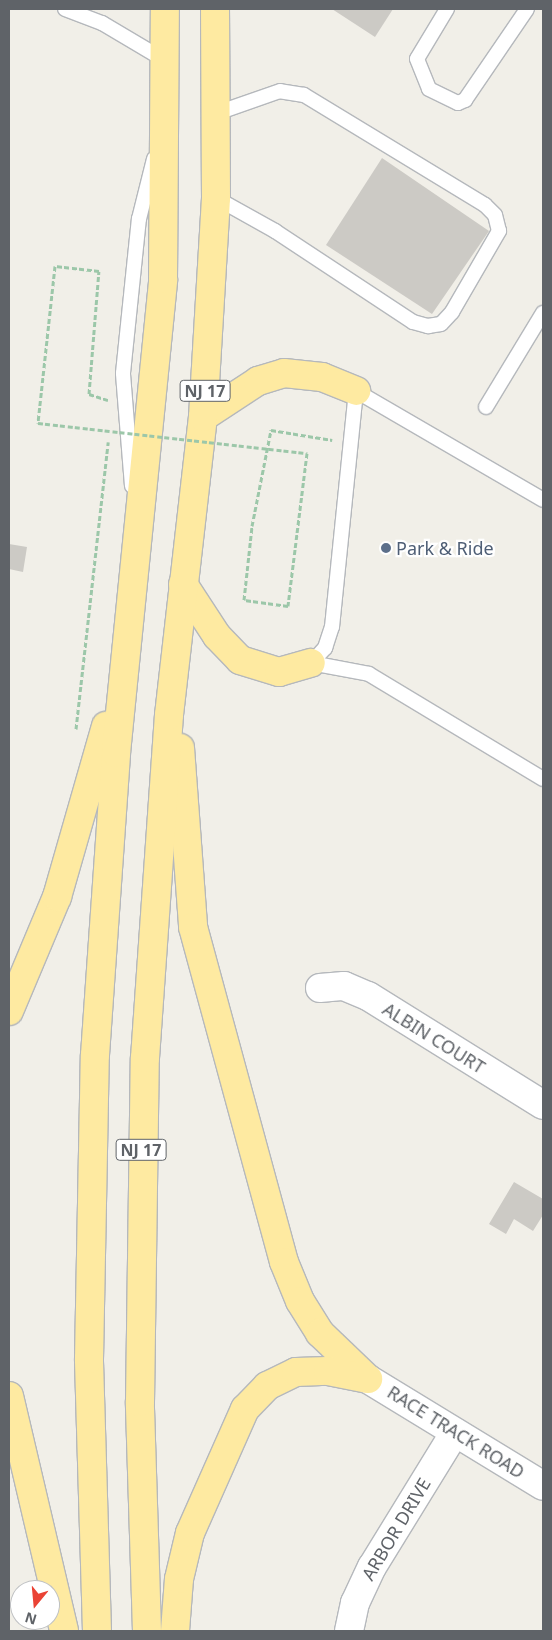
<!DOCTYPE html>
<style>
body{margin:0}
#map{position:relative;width:552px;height:1640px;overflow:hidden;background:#f1efe8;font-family:"Noto Sans",sans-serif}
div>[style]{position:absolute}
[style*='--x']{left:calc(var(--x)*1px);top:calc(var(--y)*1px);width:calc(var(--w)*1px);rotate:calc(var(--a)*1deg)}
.building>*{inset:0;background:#cccac5}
.path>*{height:3px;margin-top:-1.5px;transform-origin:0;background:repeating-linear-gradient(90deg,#9cc7a9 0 5px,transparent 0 7.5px)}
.roads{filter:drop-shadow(1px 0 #b5b8bc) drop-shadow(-1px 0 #b5b8bc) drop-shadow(0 1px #b5b8bc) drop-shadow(0 -1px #b5b8bc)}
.service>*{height:14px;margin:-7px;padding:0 7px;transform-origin:7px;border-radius:7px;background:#fff}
.minor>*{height:28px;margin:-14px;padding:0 14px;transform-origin:14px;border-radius:14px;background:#fff}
.tertiary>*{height:28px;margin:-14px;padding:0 14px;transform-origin:14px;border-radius:14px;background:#fff}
.trunk>*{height:28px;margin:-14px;padding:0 14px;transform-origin:14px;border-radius:14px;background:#feeaa1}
.path-bridge>*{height:3px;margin-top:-1.5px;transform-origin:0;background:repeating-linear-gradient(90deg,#9cc7a9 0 5px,transparent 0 7.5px)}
.dots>*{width:14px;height:14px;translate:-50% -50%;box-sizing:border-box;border:2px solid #fff;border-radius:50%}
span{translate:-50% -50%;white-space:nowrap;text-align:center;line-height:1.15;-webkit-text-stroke:4.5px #fff;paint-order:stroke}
.shield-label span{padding:1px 4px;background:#fff;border:1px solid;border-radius:4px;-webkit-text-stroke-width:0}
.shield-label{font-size:16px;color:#5f6368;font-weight:700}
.service-label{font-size:18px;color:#4e5e75}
.left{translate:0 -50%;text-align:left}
.street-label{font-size:18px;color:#5f6368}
.frame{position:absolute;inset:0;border:10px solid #5f6368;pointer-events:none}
.north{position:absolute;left:10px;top:1580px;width:50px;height:50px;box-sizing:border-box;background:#fff;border:1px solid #bfc1c3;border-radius:50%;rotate:197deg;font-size:14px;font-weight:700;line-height:20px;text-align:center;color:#5f6368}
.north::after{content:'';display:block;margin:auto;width:18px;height:22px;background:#ea4335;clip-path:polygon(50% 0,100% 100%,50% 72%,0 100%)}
</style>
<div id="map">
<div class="building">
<div style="clip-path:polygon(332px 9px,393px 9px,375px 37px)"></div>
<div style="clip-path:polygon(382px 158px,489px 231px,432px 314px,326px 245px)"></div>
<div style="clip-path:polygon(9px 544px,27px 547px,23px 572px,9px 569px)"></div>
<div style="clip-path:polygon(514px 1182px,543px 1199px,543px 1215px,533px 1231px,514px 1219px,506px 1234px,489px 1224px)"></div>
</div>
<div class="path">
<div style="--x:89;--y:394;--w:20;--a:18"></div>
<div style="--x:252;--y:526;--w:98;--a:-78.8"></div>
<div style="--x:271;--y:430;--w:62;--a:9.3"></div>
<div style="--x:76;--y:729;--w:289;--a:-83.6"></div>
</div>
<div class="roads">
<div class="service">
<div style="--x:65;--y:9;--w:40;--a:21"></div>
<div style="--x:102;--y:23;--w:74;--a:30.7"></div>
<div style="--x:447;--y:9;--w:58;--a:121"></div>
<div style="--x:417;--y:59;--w:32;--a:68"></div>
<div style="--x:429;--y:89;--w:32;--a:26"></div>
<div style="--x:458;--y:103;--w:8;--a:-23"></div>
<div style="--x:465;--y:100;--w:110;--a:-55.7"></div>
<div style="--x:216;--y:198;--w:68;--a:29.2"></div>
<div style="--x:275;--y:231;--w:165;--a:33.4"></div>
<div style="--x:413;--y:322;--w:16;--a:15"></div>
<div style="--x:428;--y:326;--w:13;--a:-9"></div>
<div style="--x:441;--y:324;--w:16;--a:-47"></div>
<div style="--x:452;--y:312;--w:94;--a:-59.9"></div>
<div style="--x:499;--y:231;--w:16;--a:-104"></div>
<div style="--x:495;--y:215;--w:14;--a:-135"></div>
<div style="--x:485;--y:205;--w:212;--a:-148.7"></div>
<div style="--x:304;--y:95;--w:24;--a:-171"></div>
<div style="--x:280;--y:91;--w:67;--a:160.8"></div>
<div style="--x:486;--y:407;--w:110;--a:-58.8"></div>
<div style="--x:132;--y:486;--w:113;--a:-94.6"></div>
<div style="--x:123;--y:373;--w:155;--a:-84.1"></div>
<div style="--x:139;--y:219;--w:62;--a:-76"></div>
<div style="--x:311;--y:663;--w:21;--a:-47"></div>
<div style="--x:325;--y:648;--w:22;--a:-72"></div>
<div style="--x:332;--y:627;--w:237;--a:-84.2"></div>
<div style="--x:356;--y:391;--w:216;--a:30.2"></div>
<div style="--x:311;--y:663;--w:59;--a:10.7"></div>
<div style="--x:369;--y:674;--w:203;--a:31.1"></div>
</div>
<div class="minor">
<div style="--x:320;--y:988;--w:24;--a:-5"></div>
<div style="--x:344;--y:986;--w:26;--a:23"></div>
<div style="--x:368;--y:996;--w:206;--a:31.9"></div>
<div style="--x:349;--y:1631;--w:29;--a:-78"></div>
<div style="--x:355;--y:1603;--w:40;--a:-65"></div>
<div style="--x:372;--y:1567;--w:158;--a:-58.4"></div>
</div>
<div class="tertiary">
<div style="--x:368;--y:1379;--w:205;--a:31.4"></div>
</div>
<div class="trunk">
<div style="--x:203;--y:417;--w:66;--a:-33.2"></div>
<div style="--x:258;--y:381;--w:27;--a:-17"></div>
<div style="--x:284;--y:373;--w:38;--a:6"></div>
<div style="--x:322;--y:377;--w:37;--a:22"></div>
<div style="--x:183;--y:584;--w:62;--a:56.8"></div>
<div style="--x:217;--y:636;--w:33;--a:46"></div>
<div style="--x:240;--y:660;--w:41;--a:17.1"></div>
<div style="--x:279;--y:672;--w:33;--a:-16"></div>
<div style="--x:180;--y:748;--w:179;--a:85.8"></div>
<div style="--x:193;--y:927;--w:347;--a:74.8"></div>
<div style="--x:284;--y:1262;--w:42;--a:67.7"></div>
<div style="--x:300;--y:1301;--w:38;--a:58"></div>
<div style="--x:320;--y:1333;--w:66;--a:43.8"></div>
<div style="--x:9;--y:1011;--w:124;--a:-67.2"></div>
<div style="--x:57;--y:897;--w:178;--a:-74"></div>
<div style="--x:9;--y:1396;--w:241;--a:76.8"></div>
<div style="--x:97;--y:1631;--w:272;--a:-91.7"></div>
<div style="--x:89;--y:1359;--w:304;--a:-88.9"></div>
<div style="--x:95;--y:1055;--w:303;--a:-86"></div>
<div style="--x:116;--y:753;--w:476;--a:-84.3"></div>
<div style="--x:163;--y:279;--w:270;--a:-89.6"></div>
<div style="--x:147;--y:1631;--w:229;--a:-91.8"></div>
<div style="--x:140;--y:1402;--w:344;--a:-89.2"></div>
<div style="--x:145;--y:1058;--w:344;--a:-86"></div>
<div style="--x:169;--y:715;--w:300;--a:-83.5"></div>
<div style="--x:203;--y:417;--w:219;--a:-86.6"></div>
<div style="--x:216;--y:198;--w:189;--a:-90.3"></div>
<div style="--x:175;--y:1631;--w:52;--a:-85.6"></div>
<div style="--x:179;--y:1579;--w:47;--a:-76.6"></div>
<div style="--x:190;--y:1533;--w:136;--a:-66.1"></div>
<div style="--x:245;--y:1409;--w:32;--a:-46"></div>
<div style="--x:267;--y:1386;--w:32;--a:-26"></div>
<div style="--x:296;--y:1372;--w:32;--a:-2"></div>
<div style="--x:328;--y:1371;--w:41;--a:11.3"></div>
</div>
</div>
<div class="path-bridge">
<div style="--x:89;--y:394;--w:123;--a:-85.4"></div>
<div style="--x:99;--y:271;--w:44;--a:-173.5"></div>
<div style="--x:55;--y:266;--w:158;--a:96.2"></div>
<div style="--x:38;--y:423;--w:271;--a:6.4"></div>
<div style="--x:307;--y:453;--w:154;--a:97.1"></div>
<div style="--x:288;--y:606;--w:44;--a:-172.2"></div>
<div style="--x:244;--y:600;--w:74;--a:-83.8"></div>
</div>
<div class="dots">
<div style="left:386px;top:548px;background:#5c6f8a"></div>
</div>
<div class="shield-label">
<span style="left:205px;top:391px">NJ 17</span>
<span style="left:141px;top:1150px">NJ 17</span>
</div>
<div class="service-label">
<span class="left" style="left:396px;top:548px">Park &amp; Ride</span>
</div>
<div class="street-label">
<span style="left:434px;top:1038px;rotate:32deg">ALBIN COURT</span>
<span style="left:456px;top:1432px;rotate:32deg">RACE TRACK ROAD</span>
<span style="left:396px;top:1529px;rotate:-59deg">ARBOR DRIVE</span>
</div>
<div class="frame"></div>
<div class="north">N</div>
</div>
